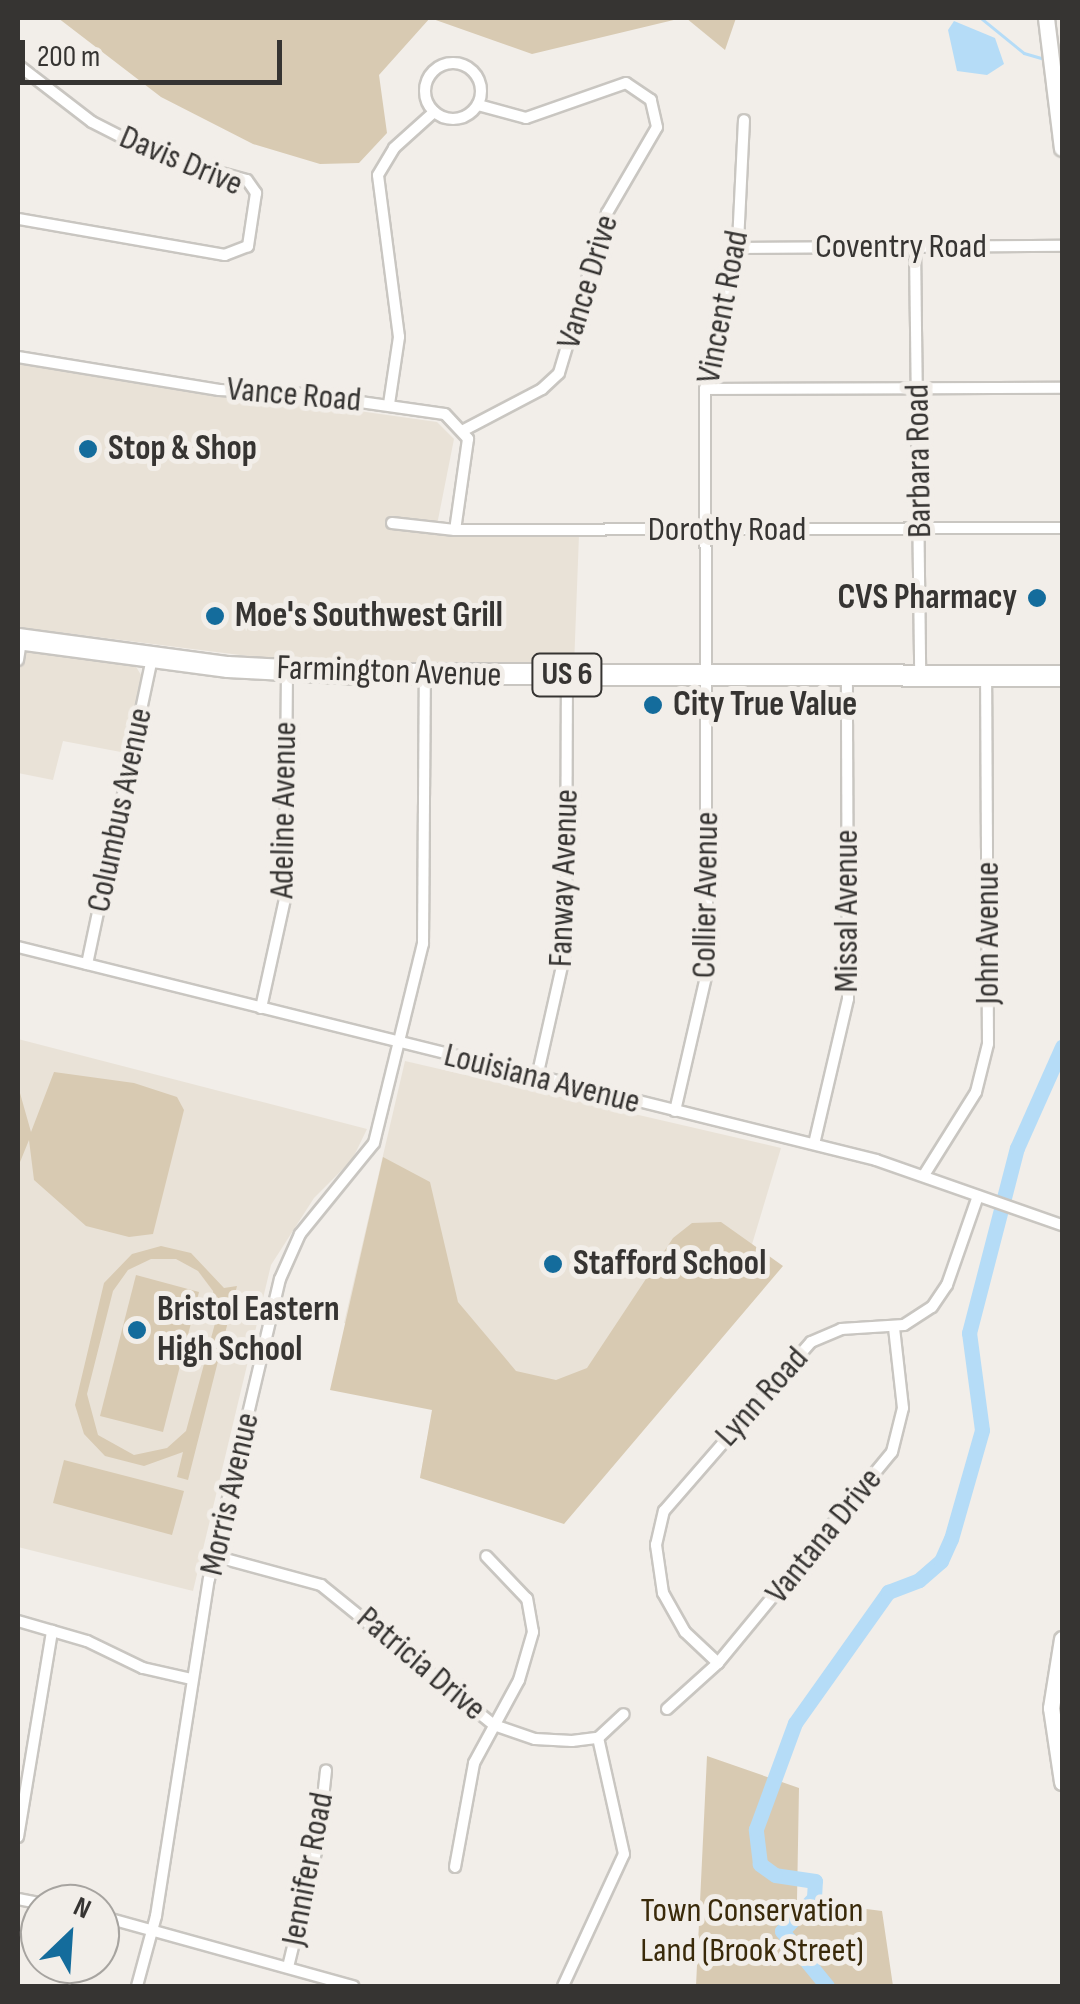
<!DOCTYPE html>
<style>
body{margin:0}
#map{position:relative;width:1080px;height:2004px;overflow:hidden;background:#f2eee9;font-family:"Sofia Sans Condensed",sans-serif}
div>[style]{position:absolute}
[style*='--x']{left:calc(var(--x)*1px);top:calc(var(--y)*1px);width:calc(var(--w)*1px);rotate:calc(var(--a)*1deg)}
.built>*{inset:0;background:#e9e2d7}
.green>*{inset:0;background:#d8cab2}
.water>*{inset:0;background:#b5dcf7}
.stream>*{height:2.5px;margin:-1.25px;padding:0 1.25px;transform-origin:1.25px;border-radius:1.25px;background:#b5dcf7}
.river>*{height:15px;margin:-7.5px;padding:0 7.5px;transform-origin:7.5px;border-radius:7.5px;background:#b5dcf7}
.roads{filter:drop-shadow(2px 0 #c9c6c1) drop-shadow(-2px 0 #c9c6c1) drop-shadow(0 2px #c9c6c1) drop-shadow(0 -2px #c9c6c1)}
.street>*{height:10px;margin:-5px;padding:0 5px;transform-origin:5px;border-radius:5px;background:#fff}
.street>.ring{margin:-5px;padding:0;box-sizing:content-box;background:none;border:10px solid #fff;border-radius:50%}
.secondary>*{height:15px;margin:-7.5px;padding:0 7.5px;transform-origin:7.5px;border-radius:7.5px;background:#fff}
.highway>*{height:20px;margin:-10px;padding:0 10px;transform-origin:10px;border-radius:10px;background:#fff}
.dots>*{width:28px;height:28px;translate:-50% -50%;box-sizing:border-box;border:5px solid #f2eee9;border-radius:50%}
span{translate:-50% -50%;white-space:nowrap;text-align:center;line-height:1.15;-webkit-text-stroke:10px #f2eee9;paint-order:stroke}
.shield-label span{padding:2px 8px;background:#f2eee9;border:2px solid;border-radius:8px;-webkit-text-stroke-width:0}
.shield-label{font-size:32px;color:#363432;font-weight:700}
.street-label{font-size:35px;color:#363432}
.poi-label{font-size:35px;color:#363432;font-weight:700}
.left{translate:0 -50%;text-align:left}
.right{translate:-100% -50%;text-align:right}
.park-label{font-size:35px;color:#3a2a0a}
.frame{position:absolute;inset:0;border:20px solid #363432;pointer-events:none}
.north{position:absolute;left:20px;top:1884px;width:100px;height:100px;box-sizing:border-box;background:#f2eee9;border:2px solid #a7a4a0;border-radius:50%;rotate:25deg;font-size:28px;font-weight:700;line-height:40px;text-align:center;color:#363432}
.north::after{content:'';display:block;margin:auto;width:35px;height:45px;background:#146c9c;clip-path:polygon(50% 0,100% 100%,50% 72%,0 100%)}
.scale{position:absolute;left:20px;top:40px;width:262px;height:45px;box-sizing:border-box;border:5px solid #363432;border-top:0;padding-left:12px;font-size:30px;line-height:35px;white-space:nowrap;color:#363432;-webkit-text-stroke:8px #f2eee9;paint-order:stroke}
</style>
<div id="map">
<div class="built">
<div style="clip-path:polygon(18px 363px,437px 422px,454px 439px,435px 535px,579px 535px,574px 666px,279px 660px,18px 627px)"></div>
<div style="clip-path:polygon(18px 648px,135px 665px,141px 675px,126px 753px,63px 741px,53px 780px,18px 773px)"></div>
<div style="clip-path:polygon(18px 1039px,367px 1129px,352px 1160px,314px 1198px,271px 1265px,193px 1591px,18px 1547px)"></div>
<div style="clip-path:polygon(405px 1061px,781px 1148px,734px 1304px,420px 1478px,445px 1343px,344px 1323px)"></div>
</div>
<div class="green">
<div style="clip-path:polygon(58px 18px,682px 18px,532px 54px,430px 18px,379px 75px,387px 133px,359px 163px,320px 164px,253px 144px,161px 97px)"></div>
<div style="clip-path:polygon(686px 18px,736px 18px,725px 50px)"></div>
<div style="clip-path:polygon(54px 1072px,134px 1083px,177px 1097px,184px 1110px,153px 1234px,129px 1237px,86px 1226px,34px 1180px,29px 1140px,18px 1167px,18px 1086px,31px 1132px)"></div>
<div style="clip-path:polygon(383px 1157px,430px 1182px,458px 1302px,516px 1371px,556px 1380px,587px 1368px,673px 1238px,692px 1223px,721px 1222px,783px 1266px,564px 1524px,420px 1478px,432px 1410px,330px 1390px)"></div>
<div style="clip-path:polygon(evenodd,161px 1246px,191px 1253px,224px 1288px,237px 1286px,188px 1480px,177px 1477px,183px 1452px,144px 1466px,105px 1456px,84px 1434px,75px 1405px,104px 1283px,132px 1254px,161px 1246px,151px 1259px,176px 1259px,198px 1271px,213px 1291px,217px 1316px,186px 1431px,167px 1448px,134px 1455px,98px 1435px,87px 1394px,113px 1291px,128px 1270px,151px 1259px)"></div>
<div style="clip-path:polygon(136px 1275px,199px 1292px,163px 1432px,100px 1416px)"></div>
<div style="clip-path:polygon(64px 1460px,184px 1491px,172px 1535px,53px 1503px)"></div>
<div style="clip-path:polygon(707px 1756px,799px 1788px,797px 1900px,882px 1911px,893px 1986px,696px 1986px)"></div>
</div>
<div class="water">
<div style="clip-path:polygon(954px 21px,995px 38px,1004px 64px,987px 75px,957px 71px,948px 30px)"></div>
</div>
<div class="stream">
<div style="--x:981;--y:18;--w:55;--a:39.1"></div>
<div style="--x:1024;--y:53;--w:22;--a:16"></div>
</div>
<div class="river">
<div style="--x:827;--y:1986;--w:71;--a:-129.3"></div>
<div style="--x:782;--y:1931;--w:46;--a:-45.9"></div>
<div style="--x:814;--y:1898;--w:17;--a:-87"></div>
<div style="--x:815;--y:1881;--w:40;--a:-171.5"></div>
<div style="--x:775;--y:1875;--w:19;--a:-144"></div>
<div style="--x:760;--y:1864;--w:35;--a:-97"></div>
<div style="--x:756;--y:1829;--w:113;--a:-69.8"></div>
<div style="--x:795;--y:1723;--w:161;--a:-54.6"></div>
<div style="--x:888;--y:1592;--w:33;--a:-21"></div>
<div style="--x:919;--y:1580;--w:29;--a:-41"></div>
<div style="--x:941;--y:1561;--w:24;--a:-66"></div>
<div style="--x:951;--y:1539;--w:113;--a:-74.1"></div>
<div style="--x:982;--y:1430;--w:98;--a:-97.6"></div>
<div style="--x:969;--y:1333;--w:191;--a:-75.5"></div>
<div style="--x:1017;--y:1148;--w:111;--a:-66"></div>
</div>
<div class="roads">
<div class="street">
<div class="ring" style="left:425px;top:63px;width:46px;height:46px"></div>
<div style="--x:18;--y:65;--w:93;--a:37.6"></div>
<div style="--x:92;--y:122;--w:75;--a:26.9"></div>
<div style="--x:159;--y:156;--w:91;--a:15.3"></div>
<div style="--x:247;--y:180;--w:16;--a:55"></div>
<div style="--x:256;--y:193;--w:54;--a:98.6"></div>
<div style="--x:248;--y:246;--w:25;--a:159"></div>
<div style="--x:225;--y:255;--w:210;--a:-170.1"></div>
<div style="--x:915;--y:247;--w:427;--a:89.3"></div>
<div style="--x:739;--y:248;--w:323;--a:-0.4"></div>
<div style="--x:18;--y:357;--w:204;--a:9.3"></div>
<div style="--x:219;--y:390;--w:85;--a:2.7"></div>
<div style="--x:304;--y:394;--w:142;--a:8.1"></div>
<div style="--x:445;--y:414;--w:34;--a:47"></div>
<div style="--x:468;--y:439;--w:92;--a:98.1"></div>
<div style="--x:705;--y:389;--w:357;--a:-0.2"></div>
<div style="--x:389;--y:404;--w:68;--a:-81.5"></div>
<div style="--x:399;--y:337;--w:163;--a:-97.4"></div>
<div style="--x:378;--y:175;--w:31;--a:-59"></div>
<div style="--x:394;--y:148;--w:54;--a:-42"></div>
<div style="--x:464;--y:430;--w:88;--a:-27.7"></div>
<div style="--x:542;--y:389;--w:23;--a:-43"></div>
<div style="--x:559;--y:373;--w:167;--a:-73.3"></div>
<div style="--x:607;--y:213;--w:99;--a:-59.8"></div>
<div style="--x:657;--y:127;--w:28;--a:-103"></div>
<div style="--x:651;--y:100;--w:30;--a:-146"></div>
<div style="--x:626;--y:83;--w:106;--a:160.7"></div>
<div style="--x:526;--y:118;--w:50;--a:-164.8"></div>
<div style="--x:392;--y:523;--w:63;--a:6.3"></div>
<div style="--x:455;--y:530;--w:607;--a:-0.19"></div>
<div style="--x:18;--y:660;--w:20;--a:-81"></div>
<div style="--x:18;--y:947;--w:884;--a:13.94"></div>
<div style="--x:876;--y:1160;--w:197;--a:19.3"></div>
<div style="--x:87;--y:964;--w:313;--a:-78"></div>
<div style="--x:261;--y:1008;--w:112;--a:-77.6"></div>
<div style="--x:285;--y:899;--w:229;--a:-89.5"></div>
<div style="--x:537;--y:1077;--w:132;--a:-77.3"></div>
<div style="--x:566;--y:948;--w:273;--a:-89.8"></div>
<div style="--x:675;--y:1111;--w:143;--a:-77"></div>
<div style="--x:707;--y:972;--w:583;--a:-90.2"></div>
<div style="--x:705;--y:389;--w:130;--a:-75.7"></div>
<div style="--x:737;--y:263;--w:143;--a:-87.2"></div>
<div style="--x:814;--y:1144;--w:149;--a:-76.8"></div>
<div style="--x:848;--y:999;--w:324;--a:-90.2"></div>
<div style="--x:924;--y:1175;--w:98;--a:-57.9"></div>
<div style="--x:976;--y:1092;--w:49;--a:-76"></div>
<div style="--x:988;--y:1044;--w:368;--a:-90.3"></div>
<div style="--x:214;--y:1556;--w:111;--a:15.2"></div>
<div style="--x:321;--y:1585;--w:223;--a:39"></div>
<div style="--x:494;--y:1725;--w:43;--a:18.9"></div>
<div style="--x:535;--y:1739;--w:37;--a:3"></div>
<div style="--x:572;--y:1741;--w:26;--a:-7"></div>
<div style="--x:598;--y:1738;--w:35;--a:-43"></div>
<div style="--x:18;--y:1621;--w:72;--a:16.2"></div>
<div style="--x:87;--y:1641;--w:62;--a:25.7"></div>
<div style="--x:143;--y:1668;--w:49;--a:12.9"></div>
<div style="--x:718;--y:1663;--w:45;--a:-136.8"></div>
<div style="--x:685;--y:1632;--w:45;--a:-119.4"></div>
<div style="--x:663;--y:1593;--w:49;--a:-98.3"></div>
<div style="--x:656;--y:1545;--w:35;--a:-77"></div>
<div style="--x:664;--y:1511;--w:224;--a:-49"></div>
<div style="--x:811;--y:1342;--w:33;--a:-23"></div>
<div style="--x:841;--y:1329;--w:63;--a:-3.6"></div>
<div style="--x:904;--y:1325;--w:33;--a:-33"></div>
<div style="--x:932;--y:1307;--w:27;--a:-56"></div>
<div style="--x:947;--y:1285;--w:94;--a:-70.8"></div>
<div style="--x:667;--y:1709;--w:69;--a:-42"></div>
<div style="--x:718;--y:1663;--w:273;--a:-50.5"></div>
<div style="--x:892;--y:1452;--w:45;--a:-76"></div>
<div style="--x:903;--y:1408;--w:81;--a:-96.4"></div>
<div style="--x:18;--y:1837;--w:209;--a:-80.6"></div>
<div style="--x:455;--y:1867;--w:106;--a:-79.6"></div>
<div style="--x:474;--y:1763;--w:94;--a:-61.5"></div>
<div style="--x:519;--y:1680;--w:50;--a:-73.7"></div>
<div style="--x:533;--y:1632;--w:34;--a:-100"></div>
<div style="--x:527;--y:1599;--w:59;--a:-133.6"></div>
<div style="--x:18;--y:1899;--w:25;--a:11"></div>
<div style="--x:100;--y:1916;--w:263;--a:15.5"></div>
<div style="--x:288;--y:1967;--w:127;--a:-76.3"></div>
<div style="--x:318;--y:1844;--w:74;--a:-83.8"></div>
<div style="--x:137;--y:1986;--w:73;--a:-74.8"></div>
<div style="--x:156;--y:1916;--w:341;--a:-81.1"></div>
<div style="--x:209;--y:1579;--w:308;--a:-76.7"></div>
<div style="--x:280;--y:1279;--w:49;--a:-66"></div>
<div style="--x:300;--y:1234;--w:117;--a:-50.9"></div>
<div style="--x:374;--y:1143;--w:205;--a:-76.2"></div>
<div style="--x:423;--y:944;--w:269;--a:-89.6"></div>
<div style="--x:563;--y:1986;--w:145;--a:-65.2"></div>
<div style="--x:624;--y:1854;--w:119;--a:-102.6"></div>
</div>
<div class="secondary">
<div style="--x:1046;--y:18;--w:131;--a:83"></div>
<div style="--x:1062;--y:1639;--w:70;--a:99.1"></div>
<div style="--x:1051;--y:1708;--w:75;--a:81.5"></div>
</div>
<div class="highway">
<div style="--x:18;--y:639;--w:212;--a:7.6"></div>
<div style="--x:228;--y:667;--w:134;--a:3"></div>
<div style="--x:362;--y:674;--w:700;--a:0.16"></div>
</div>
</div>
<div class="dots">
<div style="left:88px;top:449px;background:#146c9c"></div>
<div style="left:1037px;top:598px;background:#146c9c"></div>
<div style="left:215px;top:616px;background:#146c9c"></div>
<div style="left:653px;top:705px;background:#146c9c"></div>
<div style="left:553px;top:1264px;background:#146c9c"></div>
<div style="left:137px;top:1330px;background:#146c9c"></div>
</div>
<div class="shield-label">
<span style="left:567px;top:675px">US 6</span>
</div>
<div class="street-label">
<span style="left:181px;top:161px;rotate:23deg">Davis Drive</span>
<span style="left:901px;top:247px">Coventry Road</span>
<span style="left:588px;top:282px;rotate:-73deg">Vance Drive</span>
<span style="left:723px;top:307px;rotate:-79deg">Vincent Road</span>
<span style="left:294px;top:395px;rotate:5deg">Vance Road</span>
<span style="left:919px;top:461px;rotate:-91deg">Barbara Road</span>
<span style="left:727px;top:530px">Dorothy Road</span>
<span style="left:389px;top:672px;rotate:2deg">Farmington Avenue</span>
<span style="left:120px;top:810px;rotate:-78deg">Columbus Avenue</span>
<span style="left:284px;top:810px;rotate:-89deg">Adeline Avenue</span>
<span style="left:564px;top:878px;rotate:-88deg">Fanway Avenue</span>
<span style="left:706px;top:895px;rotate:-89deg">Collier Avenue</span>
<span style="left:847px;top:911px;rotate:-90deg">Missal Avenue</span>
<span style="left:988px;top:933px;rotate:-90deg">John Avenue</span>
<span style="left:542px;top:1079px;rotate:14deg">Louisiana Avenue</span>
<span style="left:762px;top:1397px;rotate:-48deg">Lynn Road</span>
<span style="left:230px;top:1494px;rotate:-77deg">Morris Avenue</span>
<span style="left:824px;top:1536px;rotate:-51deg">Vantana Drive</span>
<span style="left:421px;top:1664px;rotate:40deg">Patricia Drive</span>
<span style="left:308px;top:1869px;rotate:-79deg">Jennifer Road</span>
</div>
<div class="poi-label">
<span class="left" style="left:108px;top:449px">Stop &amp; Shop</span>
<span class="right" style="left:1017px;top:598px">CVS Pharmacy</span>
<span class="left" style="left:235px;top:616px">Moe's Southwest Grill</span>
<span class="left" style="left:673px;top:705px">City True Value</span>
<span class="left" style="left:573px;top:1264px">Stafford School</span>
<span class="left" style="left:157px;top:1330px">Bristol Eastern<br>High School</span>
</div>
<div class="park-label">
<span style="left:752px;top:1931px">Town Conservation<br>Land (Brook Street)</span>
</div>
<div class="frame"></div>
<div class="north">N</div>
<div class="scale">200 m</div>
</div>
